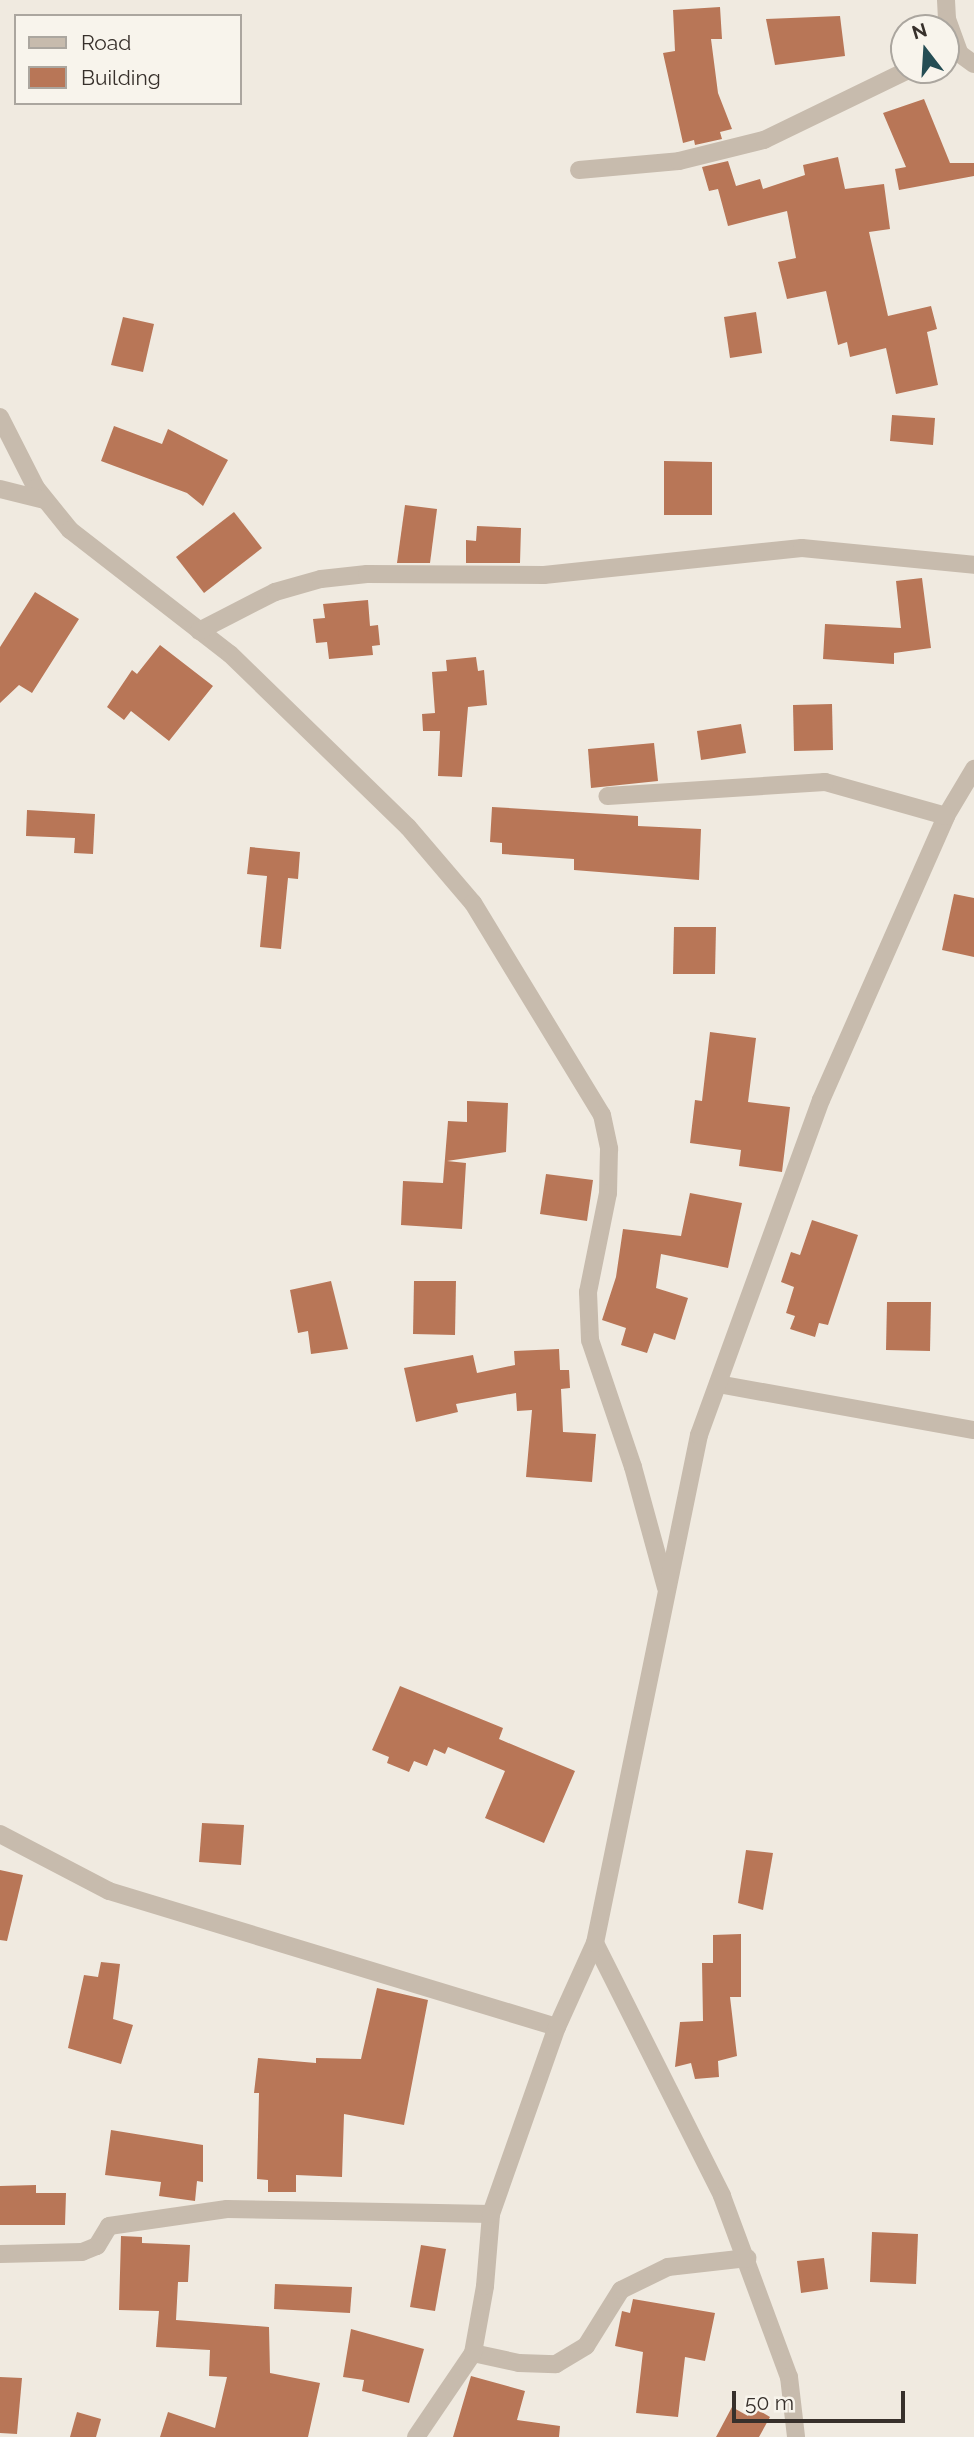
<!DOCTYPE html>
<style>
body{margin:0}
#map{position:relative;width:974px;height:2437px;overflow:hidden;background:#f0eae0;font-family:Raleway,sans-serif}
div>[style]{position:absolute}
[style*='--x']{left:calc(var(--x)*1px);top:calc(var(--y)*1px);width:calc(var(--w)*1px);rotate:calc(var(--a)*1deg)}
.building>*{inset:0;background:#b87657}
.street>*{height:18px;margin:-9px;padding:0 9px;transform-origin:9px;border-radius:9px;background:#c7bbad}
span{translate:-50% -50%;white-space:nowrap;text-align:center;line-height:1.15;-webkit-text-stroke:7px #f8f4ec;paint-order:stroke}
.legend{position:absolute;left:14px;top:14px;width:228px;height:91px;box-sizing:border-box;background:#f8f4ec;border:2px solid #aba69f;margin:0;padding:9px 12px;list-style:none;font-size:21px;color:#37302b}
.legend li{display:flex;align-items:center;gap:14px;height:35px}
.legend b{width:35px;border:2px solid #aba69f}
.north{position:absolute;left:890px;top:14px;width:70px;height:70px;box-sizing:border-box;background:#f8f4ec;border:2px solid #aba69f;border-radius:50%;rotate:343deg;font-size:19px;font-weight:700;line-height:28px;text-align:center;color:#37302b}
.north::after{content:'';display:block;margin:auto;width:24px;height:32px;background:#254d54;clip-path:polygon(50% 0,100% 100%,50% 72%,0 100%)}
.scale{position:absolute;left:732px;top:2391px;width:173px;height:32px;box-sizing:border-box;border:4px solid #37302b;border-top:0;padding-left:9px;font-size:21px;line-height:24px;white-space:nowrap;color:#37302b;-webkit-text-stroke:5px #f8f4ec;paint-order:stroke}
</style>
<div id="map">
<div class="building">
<div style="clip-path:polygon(720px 7px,722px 39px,711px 39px,718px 93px,732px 129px,720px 132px,722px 139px,695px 145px,694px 140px,683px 143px,663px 53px,675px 51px,673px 10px)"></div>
<div style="clip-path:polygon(840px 16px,845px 56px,775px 65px,766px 19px)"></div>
<div style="clip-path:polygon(924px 99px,950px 163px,974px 163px,974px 176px,899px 190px,895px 169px,906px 167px,883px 113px)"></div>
<div style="clip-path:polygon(838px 157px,845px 189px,884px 184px,890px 229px,869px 232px,888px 316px,931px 306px,937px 329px,927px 332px,938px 385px,896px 394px,886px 348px,850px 357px,847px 342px,838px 345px,826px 291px,787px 299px,778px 262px,796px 258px,787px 211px,728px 226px,718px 189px,709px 191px,702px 167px,728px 161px,736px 186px,760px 179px,763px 189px,805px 175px,803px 165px)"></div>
<div style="clip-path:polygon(756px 312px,762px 353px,730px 358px,724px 317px)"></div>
<div style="clip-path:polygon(123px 317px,154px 324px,143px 372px,111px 365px)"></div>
<div style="clip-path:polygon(892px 415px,935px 418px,933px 445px,890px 441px)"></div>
<div style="clip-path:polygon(114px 426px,162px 444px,168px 429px,228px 460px,203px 506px,187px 493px,101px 461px)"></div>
<div style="clip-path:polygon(664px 461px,712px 462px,712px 515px,664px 515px)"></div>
<div style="clip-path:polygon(405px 505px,437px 509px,430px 563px,397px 563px)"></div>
<div style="clip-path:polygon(234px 512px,262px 548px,204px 593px,176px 557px)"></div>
<div style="clip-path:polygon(477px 526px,521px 528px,520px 563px,466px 563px,466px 540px,476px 541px)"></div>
<div style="clip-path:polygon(922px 578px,931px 648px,894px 653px,894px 664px,823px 659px,825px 624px,901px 628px,896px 581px)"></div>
<div style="clip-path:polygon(35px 592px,79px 619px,32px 693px,19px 685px,0 703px,0 647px)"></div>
<div style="clip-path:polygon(368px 600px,370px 626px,378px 625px,380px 645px,372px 646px,373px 655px,329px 659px,327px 642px,316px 643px,313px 619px,325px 618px,323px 604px)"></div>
<div style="clip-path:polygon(160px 645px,213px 686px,169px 741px,131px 711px,124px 720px,107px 707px,132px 670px,137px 674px)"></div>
<div style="clip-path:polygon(476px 657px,478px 671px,484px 670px,487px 705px,468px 707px,462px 777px,438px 776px,440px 731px,423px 731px,422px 714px,435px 713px,432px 672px,447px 671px,446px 660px)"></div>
<div style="clip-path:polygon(832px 704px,833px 750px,794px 751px,793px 705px)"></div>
<div style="clip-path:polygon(741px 724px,746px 753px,701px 760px,697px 731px)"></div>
<div style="clip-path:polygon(654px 743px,658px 781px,591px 788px,588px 749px)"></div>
<div style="clip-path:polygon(492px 807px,638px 816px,638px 826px,701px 829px,699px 880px,574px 870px,574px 859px,502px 854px,502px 843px,490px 842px)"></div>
<div style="clip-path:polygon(27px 810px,95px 814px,93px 854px,74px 853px,75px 838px,26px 836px)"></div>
<div style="clip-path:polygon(250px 847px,300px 852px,298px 879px,288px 878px,281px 949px,260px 947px,267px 876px,247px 874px)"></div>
<div style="clip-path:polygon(954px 894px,974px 898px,974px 957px,942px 950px)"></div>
<div style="clip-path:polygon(674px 927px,716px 927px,715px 974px,673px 974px)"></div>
<div style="clip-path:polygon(710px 1032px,756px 1038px,748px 1102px,790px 1107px,782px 1172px,739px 1166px,741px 1150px,690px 1143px,695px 1100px,702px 1101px)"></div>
<div style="clip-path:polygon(467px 1101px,508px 1103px,506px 1152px,447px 1161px,466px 1163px,462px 1229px,401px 1225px,403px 1181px,443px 1183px,448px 1121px,467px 1122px)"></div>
<div style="clip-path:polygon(546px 1174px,593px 1180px,587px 1221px,540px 1214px)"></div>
<div style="clip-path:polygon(690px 1193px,742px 1203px,728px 1268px,661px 1254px,656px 1288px,688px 1298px,675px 1340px,654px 1333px,647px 1353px,621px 1345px,626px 1328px,602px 1320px,616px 1277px,623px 1229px,681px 1236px)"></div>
<div style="clip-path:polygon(812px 1220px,858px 1235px,828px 1325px,819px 1323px,815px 1337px,790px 1329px,795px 1316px,786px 1313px,794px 1287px,781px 1282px,791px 1252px,800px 1255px)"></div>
<div style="clip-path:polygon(331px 1281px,348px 1349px,311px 1354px,308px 1331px,298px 1333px,290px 1290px)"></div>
<div style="clip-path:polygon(414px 1281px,456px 1281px,455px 1335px,413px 1334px)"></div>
<div style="clip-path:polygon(887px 1302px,931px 1302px,930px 1351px,886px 1350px)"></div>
<div style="clip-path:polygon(559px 1349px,560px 1370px,569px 1370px,570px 1388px,561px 1389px,563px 1432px,596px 1434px,592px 1482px,526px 1477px,532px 1410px,517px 1411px,516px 1393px,456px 1404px,458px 1412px,416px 1422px,404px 1368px,473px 1355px,477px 1373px,515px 1365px,514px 1351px)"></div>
<div style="clip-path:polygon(400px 1686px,503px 1728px,499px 1739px,575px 1771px,544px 1843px,485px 1818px,505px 1771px,448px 1747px,445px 1754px,434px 1749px,427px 1766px,414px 1761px,409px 1772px,387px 1763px,389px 1757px,372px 1750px)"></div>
<div style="clip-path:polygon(202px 1823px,244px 1825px,241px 1865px,199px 1862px)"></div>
<div style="clip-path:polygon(746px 1850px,773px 1853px,763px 1910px,738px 1903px)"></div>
<div style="clip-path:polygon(0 1870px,23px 1875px,7px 1941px,0 1940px)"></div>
<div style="clip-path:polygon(741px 1934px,741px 1997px,730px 1997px,737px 2056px,718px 2061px,719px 2077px,695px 2079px,691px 2063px,675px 2067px,680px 2022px,703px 2021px,702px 1963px,713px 1963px,713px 1935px)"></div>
<div style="clip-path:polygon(101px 1962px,120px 1964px,113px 2019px,133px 2025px,121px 2064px,68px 2048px,84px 1975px,98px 1977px)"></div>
<div style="clip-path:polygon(377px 1988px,428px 2000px,404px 2125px,344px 2114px,342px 2177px,296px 2175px,296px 2192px,268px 2192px,268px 2180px,257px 2179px,259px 2093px,254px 2093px,258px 2058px,316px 2063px,316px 2058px,361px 2059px)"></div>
<div style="clip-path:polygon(111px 2130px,203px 2145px,203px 2182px,197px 2181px,195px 2201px,159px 2196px,161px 2182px,105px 2175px)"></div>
<div style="clip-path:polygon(36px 2185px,36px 2193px,66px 2193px,65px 2225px,0 2225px,0 2186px)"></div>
<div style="clip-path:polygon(872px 2232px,918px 2234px,916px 2284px,870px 2282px)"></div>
<div style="clip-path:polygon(121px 2236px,142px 2237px,142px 2243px,190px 2245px,188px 2282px,178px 2282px,176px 2320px,269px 2327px,270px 2373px,320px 2383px,308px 2437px,160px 2437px,168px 2412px,215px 2428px,227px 2377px,209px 2376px,210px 2350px,156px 2347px,159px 2311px,119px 2310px)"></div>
<div style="clip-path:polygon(421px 2245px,446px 2249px,435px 2311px,410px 2307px)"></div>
<div style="clip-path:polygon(824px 2258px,828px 2289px,801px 2293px,797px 2261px)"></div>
<div style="clip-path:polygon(275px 2284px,352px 2287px,350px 2313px,274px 2309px)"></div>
<div style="clip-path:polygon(633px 2299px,715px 2313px,705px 2361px,685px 2357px,678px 2417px,636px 2413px,643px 2352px,615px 2346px,622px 2311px,630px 2313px)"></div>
<div style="clip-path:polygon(351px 2329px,424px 2349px,409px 2403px,362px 2391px,364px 2380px,343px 2377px)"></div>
<div style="clip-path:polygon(471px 2376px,525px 2391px,517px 2420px,560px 2426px,559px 2437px,453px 2437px)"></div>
<div style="clip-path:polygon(0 2377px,22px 2378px,17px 2434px,0 2433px)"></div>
<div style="clip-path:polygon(732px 2407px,748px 2416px,753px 2407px,770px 2417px,759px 2437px,716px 2437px)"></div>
<div style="clip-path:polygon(77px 2412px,101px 2419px,96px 2437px,70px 2437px)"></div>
</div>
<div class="street">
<div style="--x:946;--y:0;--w:19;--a:87"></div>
<div style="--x:947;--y:19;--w:37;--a:70"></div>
<div style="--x:960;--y:54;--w:17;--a:36"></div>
<div style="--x:579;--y:170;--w:100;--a:-5.1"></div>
<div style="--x:679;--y:161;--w:88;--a:-13.9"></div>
<div style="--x:764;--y:140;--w:160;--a:-25.9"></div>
<div style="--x:0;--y:417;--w:80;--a:63.1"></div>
<div style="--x:36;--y:488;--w:54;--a:51"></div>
<div style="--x:70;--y:530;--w:202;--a:37.8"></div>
<div style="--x:230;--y:654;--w:248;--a:44.2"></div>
<div style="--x:408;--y:827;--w:100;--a:49.5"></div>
<div style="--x:473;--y:903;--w:248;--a:58.7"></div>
<div style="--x:602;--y:1115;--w:35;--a:78"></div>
<div style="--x:609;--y:1149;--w:44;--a:91.3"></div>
<div style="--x:608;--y:1193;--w:101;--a:101.4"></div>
<div style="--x:588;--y:1292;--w:48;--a:87.6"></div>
<div style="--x:590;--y:1340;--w:134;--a:71.3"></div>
<div style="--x:633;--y:1467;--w:125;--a:74.7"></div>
<div style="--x:0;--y:489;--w:45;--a:14"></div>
<div style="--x:199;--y:631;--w:85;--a:-27.2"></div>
<div style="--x:275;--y:592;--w:48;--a:-15.8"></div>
<div style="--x:321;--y:579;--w:46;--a:-6.2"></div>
<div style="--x:367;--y:574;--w:177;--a:0.3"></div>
<div style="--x:544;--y:575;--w:259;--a:-6"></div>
<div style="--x:802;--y:548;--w:173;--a:5.6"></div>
<div style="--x:946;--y:816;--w:55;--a:-59.2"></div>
<div style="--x:718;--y:1384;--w:260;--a:10.2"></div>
<div style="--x:0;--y:1834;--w:123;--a:27.6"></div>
<div style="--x:109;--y:1891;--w:468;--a:16.9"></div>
<div style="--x:595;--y:1943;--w:283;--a:63.3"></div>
<div style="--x:722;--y:2196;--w:193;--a:69.7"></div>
<div style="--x:789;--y:2377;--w:60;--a:83.3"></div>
<div style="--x:0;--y:2254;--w:82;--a:-1.4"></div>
<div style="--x:82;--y:2252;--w:16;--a:-22"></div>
<div style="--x:97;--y:2246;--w:23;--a:-59"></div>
<div style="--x:109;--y:2226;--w:119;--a:-8.2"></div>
<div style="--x:227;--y:2209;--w:264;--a:1.1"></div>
<div style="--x:473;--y:2353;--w:47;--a:12.3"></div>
<div style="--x:519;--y:2363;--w:37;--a:2"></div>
<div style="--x:556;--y:2364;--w:35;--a:-31"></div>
<div style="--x:586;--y:2346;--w:66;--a:-58"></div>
<div style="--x:621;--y:2290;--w:52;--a:-26.1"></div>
<div style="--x:668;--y:2267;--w:80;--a:-6.5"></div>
<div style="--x:416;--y:2437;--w:102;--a:-55.8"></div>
<div style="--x:473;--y:2353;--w:68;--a:-79.8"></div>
<div style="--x:485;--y:2286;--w:72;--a:-85.2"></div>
<div style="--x:491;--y:2214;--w:198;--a:-70.6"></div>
<div style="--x:557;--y:2027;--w:92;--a:-65.7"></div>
<div style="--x:595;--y:1943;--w:519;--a:-78.43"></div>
<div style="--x:699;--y:1435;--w:357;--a:-70"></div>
<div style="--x:821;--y:1100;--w:310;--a:-66.2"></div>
<div style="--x:946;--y:816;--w:126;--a:-164.3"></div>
<div style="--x:825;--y:782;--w:218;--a:176.3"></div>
</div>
<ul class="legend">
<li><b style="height:9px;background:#c7bbad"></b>Road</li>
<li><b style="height:19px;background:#b87657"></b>Building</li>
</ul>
<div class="north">N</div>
<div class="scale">50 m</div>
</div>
